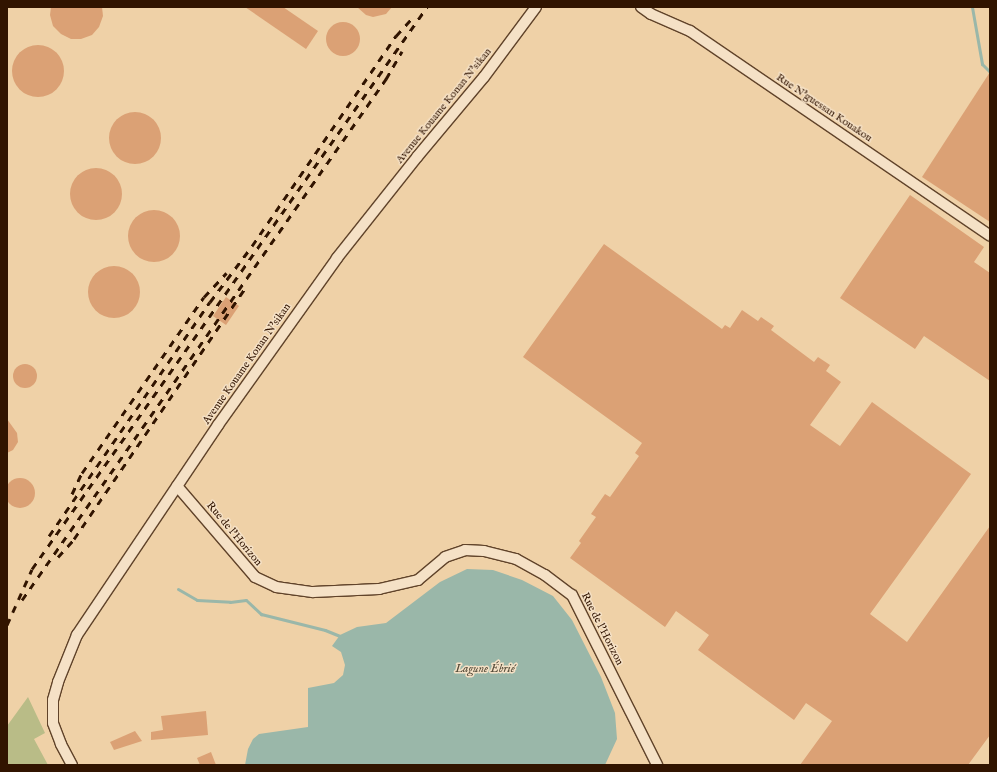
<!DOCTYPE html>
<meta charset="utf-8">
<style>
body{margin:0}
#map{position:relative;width:997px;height:772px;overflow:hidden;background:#efd1a7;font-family:"IM FELL English",serif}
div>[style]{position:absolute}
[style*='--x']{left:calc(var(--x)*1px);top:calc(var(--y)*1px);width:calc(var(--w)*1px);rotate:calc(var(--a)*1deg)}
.green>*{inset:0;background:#b9bc87}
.water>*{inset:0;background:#9ab7a9}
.stream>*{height:3px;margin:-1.5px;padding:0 1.5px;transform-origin:1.5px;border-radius:1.5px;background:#9ab7a9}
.building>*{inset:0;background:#dba175}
.round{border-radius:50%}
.roads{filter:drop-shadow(1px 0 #60432a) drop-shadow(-1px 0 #60432a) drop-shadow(0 1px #60432a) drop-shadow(0 -1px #60432a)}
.minor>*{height:10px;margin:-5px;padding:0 5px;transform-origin:5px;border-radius:5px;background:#f5e1c6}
.rail>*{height:3px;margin-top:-1.5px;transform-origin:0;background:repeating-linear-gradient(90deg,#311400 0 7px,transparent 0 14px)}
span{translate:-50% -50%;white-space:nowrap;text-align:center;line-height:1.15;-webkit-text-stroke:3px #f5e1c6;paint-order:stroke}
.street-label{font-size:11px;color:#311400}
.water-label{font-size:12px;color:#564d3b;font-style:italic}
.frame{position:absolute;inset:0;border:8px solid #311400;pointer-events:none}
</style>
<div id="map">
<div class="green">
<div style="clip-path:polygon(28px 697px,45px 733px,34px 739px,48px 765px,7px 765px,7px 726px)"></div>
</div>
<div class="water">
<div style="clip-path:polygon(467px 569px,493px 570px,522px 580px,553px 596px,572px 620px,601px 677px,615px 713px,617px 739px,605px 765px,245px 765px,248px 749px,253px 739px,259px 734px,308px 727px,308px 688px,334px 683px,343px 675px,345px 665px,341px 652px,332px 646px,340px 635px,357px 627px,386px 623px,440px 582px)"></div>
</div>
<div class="stream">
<div style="--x:972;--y:7;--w:58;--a:80"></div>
<div style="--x:982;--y:64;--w:11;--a:45"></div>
<div style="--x:178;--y:589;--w:22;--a:30"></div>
<div style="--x:197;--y:600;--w:33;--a:3"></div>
<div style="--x:230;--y:602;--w:16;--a:-7"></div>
<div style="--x:246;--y:600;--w:21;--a:43"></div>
<div style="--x:261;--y:614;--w:66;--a:14"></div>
<div style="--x:325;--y:630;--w:18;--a:22"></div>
</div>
<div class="building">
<div style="clip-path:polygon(51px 7px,102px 7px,103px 16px,99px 27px,92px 35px,81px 39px,71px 39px,61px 34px,53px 26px,50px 15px)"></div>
<div style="clip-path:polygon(245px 7px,283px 7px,318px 31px,306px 49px)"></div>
<div style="clip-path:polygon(357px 7px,392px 7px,386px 14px,373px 17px,366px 15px)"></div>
<div class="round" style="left:326px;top:22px;width:34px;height:34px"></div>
<div class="round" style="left:12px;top:45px;width:52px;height:52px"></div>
<div style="clip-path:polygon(990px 72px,990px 222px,922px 177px)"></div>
<div class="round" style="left:109px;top:112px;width:52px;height:52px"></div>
<div class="round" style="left:70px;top:168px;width:52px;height:52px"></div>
<div style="clip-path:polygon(910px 195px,984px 247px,974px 262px,990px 273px,990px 381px,924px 336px,915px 349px,840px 298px)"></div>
<div class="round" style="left:128px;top:210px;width:52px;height:52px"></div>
<div style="clip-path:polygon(604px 244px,722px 329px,725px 325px,730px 328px,742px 310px,758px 321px,761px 317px,774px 326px,771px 330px,814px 362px,818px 357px,830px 365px,826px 371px,841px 382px,810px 425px,840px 446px,872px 402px,971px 474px,870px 614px,907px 642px,990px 526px,990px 735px,968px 765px,800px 765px,832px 721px,806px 703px,794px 720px,698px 650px,709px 635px,676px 611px,665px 627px,570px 558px,581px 543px,579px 541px,596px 517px,591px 514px,605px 494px,610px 497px,639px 456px,635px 453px,642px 443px,523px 357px)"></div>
<div class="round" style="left:88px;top:266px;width:52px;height:52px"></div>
<div style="clip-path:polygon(226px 297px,239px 306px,226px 325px,213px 316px)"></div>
<div class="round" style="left:13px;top:364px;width:24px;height:24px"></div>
<div style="clip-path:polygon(7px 419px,17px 433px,18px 442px,13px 450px,7px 453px)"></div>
<div class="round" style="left:5px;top:478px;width:30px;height:30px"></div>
<div style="clip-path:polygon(206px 711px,208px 735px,151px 740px,151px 732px,163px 730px,161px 716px)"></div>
<div style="clip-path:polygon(135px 731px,142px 741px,114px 750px,110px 742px)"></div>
<div style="clip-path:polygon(211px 752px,216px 765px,200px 765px,197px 758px)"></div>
</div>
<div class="roads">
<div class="minor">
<div style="--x:641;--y:7;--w:12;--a:35"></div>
<div style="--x:651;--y:14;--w:43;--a:23.6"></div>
<div style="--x:690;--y:31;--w:363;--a:34.3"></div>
<div style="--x:177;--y:486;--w:120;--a:49.4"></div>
<div style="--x:255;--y:577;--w:23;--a:25"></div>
<div style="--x:276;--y:587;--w:37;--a:8"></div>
<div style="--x:313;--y:592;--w:66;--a:-2.6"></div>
<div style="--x:379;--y:589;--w:40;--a:-13"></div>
<div style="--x:418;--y:580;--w:35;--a:-40"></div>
<div style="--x:445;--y:557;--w:21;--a:-19"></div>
<div style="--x:465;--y:550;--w:19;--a:3"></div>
<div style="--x:484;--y:551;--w:33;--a:14"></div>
<div style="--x:516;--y:559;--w:33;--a:29"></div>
<div style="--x:545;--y:575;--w:34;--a:37"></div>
<div style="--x:572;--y:595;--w:190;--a:63.4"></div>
<div style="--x:72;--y:765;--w:24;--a:-118"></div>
<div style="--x:61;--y:744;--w:22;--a:-111"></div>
<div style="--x:53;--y:723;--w:23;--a:-90"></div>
<div style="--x:53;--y:700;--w:19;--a:-74"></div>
<div style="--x:58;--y:682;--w:51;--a:-68"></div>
<div style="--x:77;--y:635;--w:253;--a:-56.1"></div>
<div style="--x:218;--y:425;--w:205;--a:-54.5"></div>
<div style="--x:337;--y:258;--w:129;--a:-51.6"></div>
<div style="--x:417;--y:157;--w:104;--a:-50.1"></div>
<div style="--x:484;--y:77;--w:87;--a:-53.4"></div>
</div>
</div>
<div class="rail">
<div style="--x:72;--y:494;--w:23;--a:-65"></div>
<div style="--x:82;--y:473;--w:214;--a:-55.3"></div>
<div style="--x:204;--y:297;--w:33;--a:-47"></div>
<div style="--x:49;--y:536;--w:284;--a:-55.5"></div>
<div style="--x:210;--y:302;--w:70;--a:-53.1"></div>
<div style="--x:252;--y:246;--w:255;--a:-55.6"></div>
<div style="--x:396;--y:36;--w:27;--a:-48"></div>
<div style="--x:58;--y:557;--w:24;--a:-48"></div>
<div style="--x:74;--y:539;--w:304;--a:-55.7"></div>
<div style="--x:22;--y:600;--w:636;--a:-55.06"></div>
<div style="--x:386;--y:79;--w:32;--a:-60"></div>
<div style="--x:7;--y:625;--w:61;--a:-65.9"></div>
<div style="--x:32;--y:569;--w:687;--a:-54.9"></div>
</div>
<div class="street-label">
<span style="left:444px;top:106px;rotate:-51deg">Avenue Kouame Konan N'sikan</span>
<span style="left:824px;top:108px;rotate:34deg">Rue N'guessan Kouakou</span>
<span style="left:247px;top:364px;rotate:-55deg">Avenue Kouame Konan N'sikan</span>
<span style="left:234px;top:534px;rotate:50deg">Rue de l'Horizon</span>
<span style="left:602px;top:629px;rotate:63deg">Rue de l'Horizon</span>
</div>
<div class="water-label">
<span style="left:485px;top:669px">Lagune Ébrié</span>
</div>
<div class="frame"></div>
</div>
